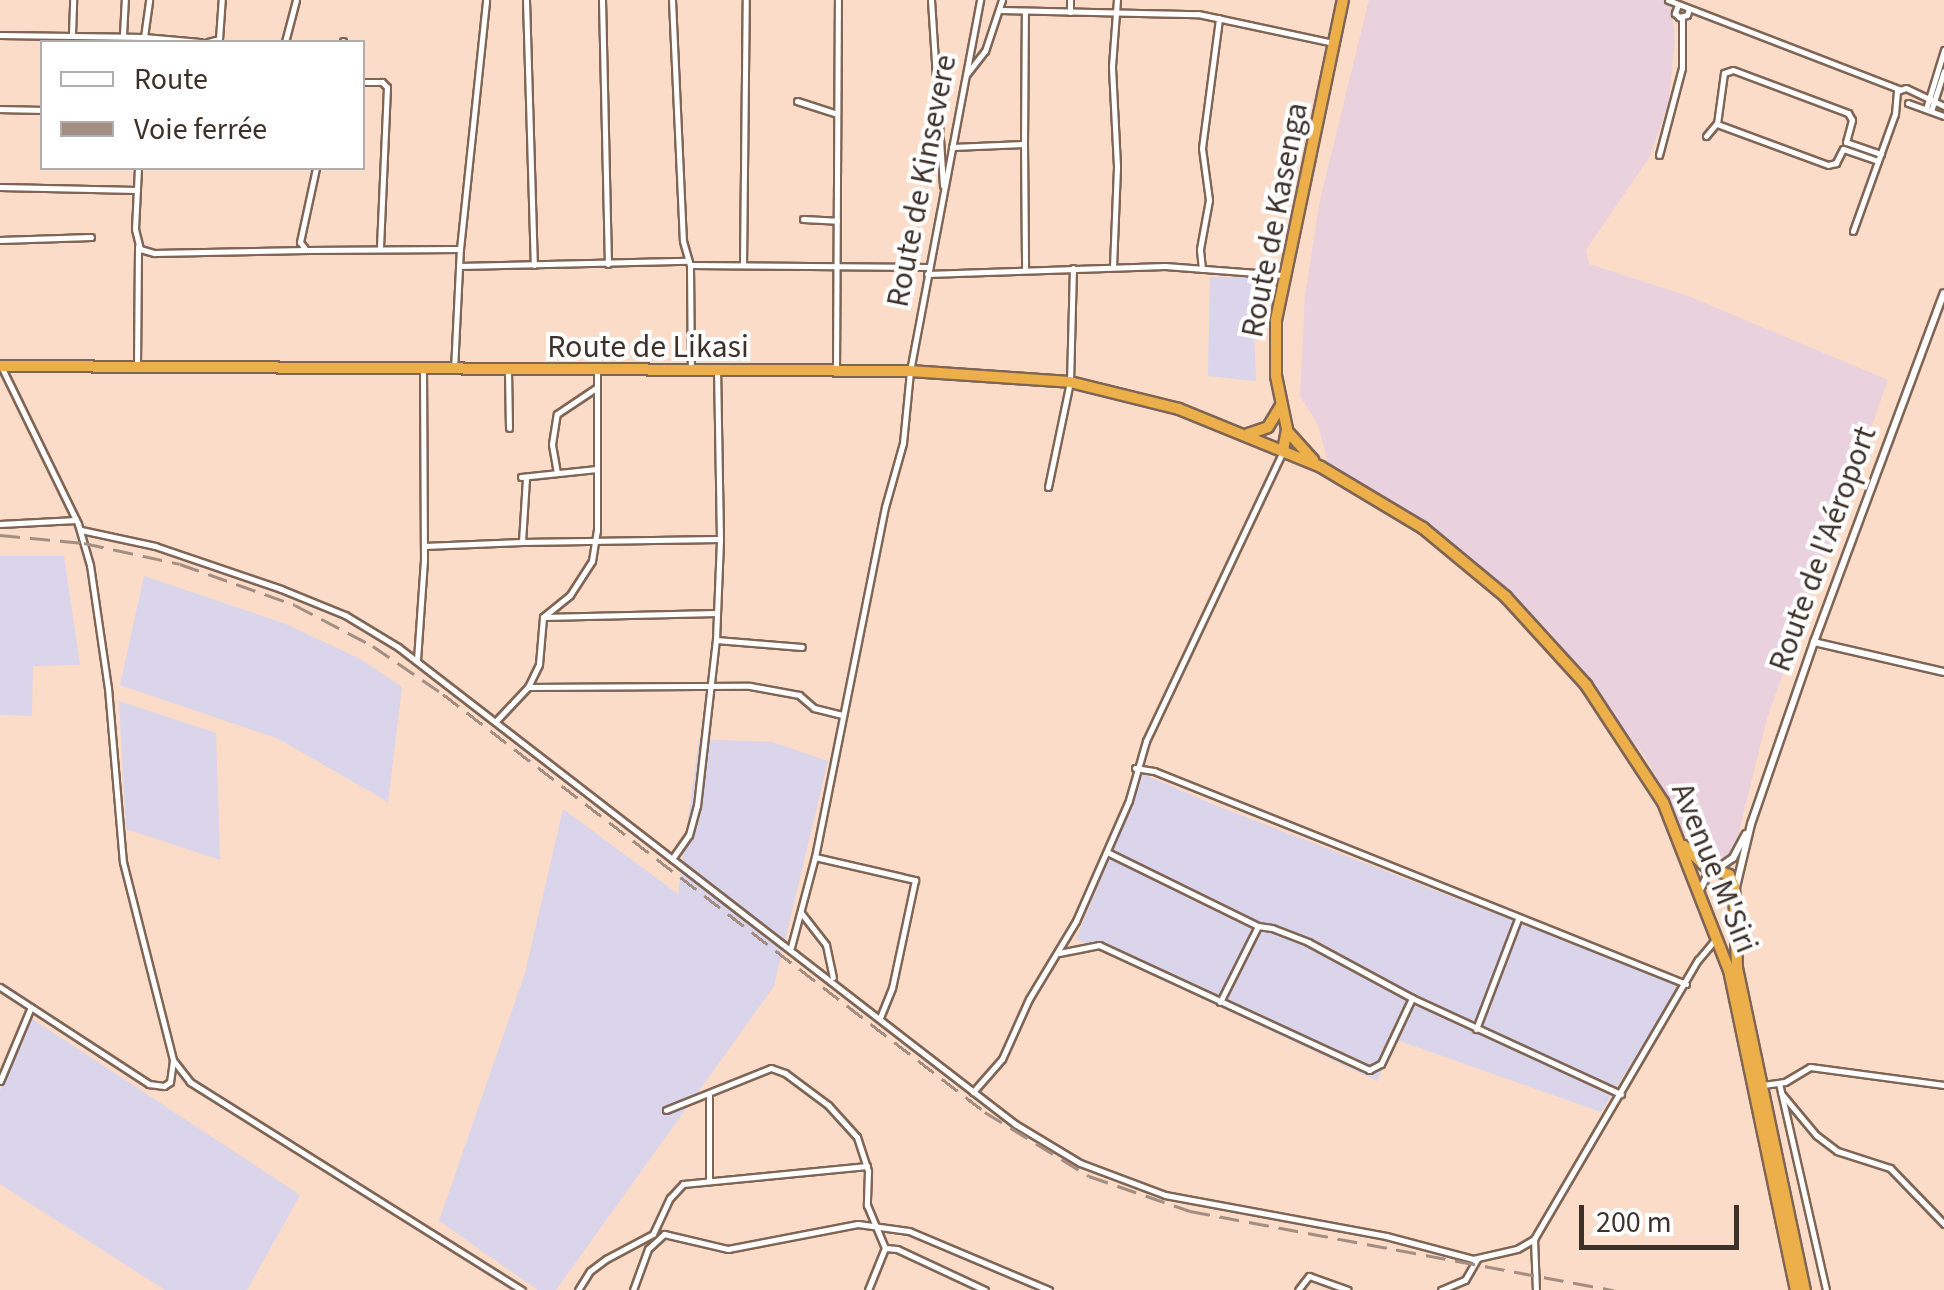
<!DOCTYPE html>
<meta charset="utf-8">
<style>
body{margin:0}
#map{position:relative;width:1944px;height:1290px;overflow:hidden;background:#fadcc9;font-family:"Source Sans 3",sans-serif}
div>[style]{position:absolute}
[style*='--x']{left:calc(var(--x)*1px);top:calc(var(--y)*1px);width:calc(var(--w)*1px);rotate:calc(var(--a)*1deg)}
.commercial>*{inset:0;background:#e9d1dd}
.industrial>*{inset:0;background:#dad5eb}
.roads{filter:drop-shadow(2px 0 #7f6555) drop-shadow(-2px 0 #7f6555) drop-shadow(0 2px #7f6555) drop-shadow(0 -2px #7f6555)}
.street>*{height:5px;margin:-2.5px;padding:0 2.5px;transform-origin:2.5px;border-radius:2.5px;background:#fff}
.secondary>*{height:6px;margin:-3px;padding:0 3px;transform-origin:3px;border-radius:3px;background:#fff}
.highway>*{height:10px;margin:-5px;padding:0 5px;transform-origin:5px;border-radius:5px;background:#edaf49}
.rail>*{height:2.5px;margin-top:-1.25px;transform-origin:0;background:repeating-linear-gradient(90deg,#a48e81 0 20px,transparent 0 30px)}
span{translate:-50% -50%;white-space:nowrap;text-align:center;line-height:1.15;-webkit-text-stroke:8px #fff;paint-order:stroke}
.street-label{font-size:32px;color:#3d312a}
.legend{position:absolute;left:40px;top:40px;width:325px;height:130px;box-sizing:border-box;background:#fff;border:2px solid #b1adaa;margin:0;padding:12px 18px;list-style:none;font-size:30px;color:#3d312a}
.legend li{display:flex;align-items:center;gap:20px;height:50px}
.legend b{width:50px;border:2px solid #b1adaa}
.scale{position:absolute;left:1579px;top:1205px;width:160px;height:45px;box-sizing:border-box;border:5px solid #3d312a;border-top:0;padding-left:12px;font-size:30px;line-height:35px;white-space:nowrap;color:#3d312a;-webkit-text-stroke:8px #fff;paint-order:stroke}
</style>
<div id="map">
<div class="commercial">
<div style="clip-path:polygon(1369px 0,1671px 0,1675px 41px,1668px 104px,1650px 156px,1586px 250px,1589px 264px,1688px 296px,1888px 380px,1767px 718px,1734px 852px,1724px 863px,1712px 865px,1694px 852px,1646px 758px,1549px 631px,1426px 526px,1328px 463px,1318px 425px,1300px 396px,1305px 296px,1320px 200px)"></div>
</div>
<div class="industrial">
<div style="clip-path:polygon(1210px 277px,1261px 277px,1254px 329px,1256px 381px,1208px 376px)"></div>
<div style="clip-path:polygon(0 556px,64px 556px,80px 665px,33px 666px,32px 716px,0 715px)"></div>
<div style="clip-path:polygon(144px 576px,286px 624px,360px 659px,402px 687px,388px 802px,279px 739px,120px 685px)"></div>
<div style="clip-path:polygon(119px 701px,216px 733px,220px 860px,126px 829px)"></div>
<div style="clip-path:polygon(699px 739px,772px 742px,828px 761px,774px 986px,556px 1290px,538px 1290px,439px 1221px,525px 973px,563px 809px,678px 894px)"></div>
<div style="clip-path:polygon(1143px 774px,1215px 805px,1680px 985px,1601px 1112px,1397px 1040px,1377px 1081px,1076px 939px)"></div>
<div style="clip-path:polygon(31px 1018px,300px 1195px,247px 1290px,165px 1290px,0 1184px,0 1090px)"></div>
</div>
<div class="roads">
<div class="street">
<div style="--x:526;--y:0;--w:265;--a:88.3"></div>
<div style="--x:602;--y:0;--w:264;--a:88.7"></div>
<div style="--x:672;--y:0;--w:241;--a:87.4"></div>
<div style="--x:683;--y:241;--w:25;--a:74"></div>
<div style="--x:690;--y:265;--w:105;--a:89.5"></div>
<div style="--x:931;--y:0;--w:186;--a:86.3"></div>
<div style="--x:1070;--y:0;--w:12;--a:90"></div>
<div style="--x:1668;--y:0;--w:248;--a:21.1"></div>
<div style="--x:1678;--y:5;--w:9;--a:111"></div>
<div style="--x:1675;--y:13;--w:6;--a:45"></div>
<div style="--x:1679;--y:17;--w:8;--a:-14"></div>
<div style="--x:1687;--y:15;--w:6;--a:-72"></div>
<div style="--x:1000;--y:10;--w:198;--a:1.2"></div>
<div style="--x:1198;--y:14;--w:138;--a:12.1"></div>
<div style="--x:72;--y:34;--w:34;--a:-88"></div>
<div style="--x:0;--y:35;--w:144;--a:0.8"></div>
<div style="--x:144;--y:37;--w:37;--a:-82"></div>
<div style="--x:123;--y:35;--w:35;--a:-87"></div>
<div style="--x:144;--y:42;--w:5;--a:-90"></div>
<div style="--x:144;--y:37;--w:56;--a:5.1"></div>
<div style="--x:208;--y:42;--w:11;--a:-15"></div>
<div style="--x:219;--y:39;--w:39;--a:-86"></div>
<div style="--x:285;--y:42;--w:43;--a:-75.3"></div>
<div style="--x:343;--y:42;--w:1;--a:-90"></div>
<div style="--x:966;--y:75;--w:31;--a:-52"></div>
<div style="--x:985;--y:51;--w:54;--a:-71.6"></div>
<div style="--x:362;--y:82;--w:20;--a:0"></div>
<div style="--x:382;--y:82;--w:7;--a:45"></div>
<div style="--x:387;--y:87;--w:162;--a:92.5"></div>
<div style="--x:797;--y:101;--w:42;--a:18"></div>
<div style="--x:1908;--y:103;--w:38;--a:20"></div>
<div style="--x:0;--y:109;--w:42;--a:1.4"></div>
<div style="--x:1926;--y:109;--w:62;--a:-73"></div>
<div style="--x:1931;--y:111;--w:42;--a:-72"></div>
<div style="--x:1706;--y:136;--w:16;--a:-50"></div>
<div style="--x:1024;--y:144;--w:132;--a:-89.6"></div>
<div style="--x:952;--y:147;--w:72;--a:-2.4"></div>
<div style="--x:1024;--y:144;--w:125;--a:89.5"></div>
<div style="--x:1659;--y:155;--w:90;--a:-75.2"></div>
<div style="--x:1682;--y:68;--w:50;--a:-90"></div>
<div style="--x:1878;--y:161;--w:37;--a:-161"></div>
<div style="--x:1843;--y:149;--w:16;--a:117"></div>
<div style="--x:1836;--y:163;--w:8;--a:166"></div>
<div style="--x:1828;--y:165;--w:118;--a:-159.7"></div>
<div style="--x:1717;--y:124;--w:51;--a:-82.2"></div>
<div style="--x:1724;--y:73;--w:9;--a:-18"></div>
<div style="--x:1733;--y:70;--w:123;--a:20.5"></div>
<div style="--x:1848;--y:113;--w:8;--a:60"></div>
<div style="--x:1852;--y:120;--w:23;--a:105"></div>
<div style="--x:1846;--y:142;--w:37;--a:19"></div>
<div style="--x:138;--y:168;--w:61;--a:92.8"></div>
<div style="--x:135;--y:229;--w:21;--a:76"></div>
<div style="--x:140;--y:249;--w:15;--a:16"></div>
<div style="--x:154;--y:253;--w:152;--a:-1.1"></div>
<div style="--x:316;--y:168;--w:76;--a:102.2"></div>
<div style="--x:300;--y:242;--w:10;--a:53"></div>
<div style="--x:306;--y:250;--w:154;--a:-0.4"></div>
<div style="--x:0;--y:187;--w:137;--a:1.3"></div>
<div style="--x:803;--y:219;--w:34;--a:3"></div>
<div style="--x:1853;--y:231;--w:124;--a:-70.3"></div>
<div style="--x:1895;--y:114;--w:23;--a:-85"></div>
<div style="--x:1897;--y:91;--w:9;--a:-18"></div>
<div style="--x:1906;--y:88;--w:42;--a:25.3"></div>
<div style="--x:0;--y:240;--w:91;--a:-1.9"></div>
<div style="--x:691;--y:265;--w:237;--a:0.5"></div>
<div style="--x:743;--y:265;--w:265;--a:-89.4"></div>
<div style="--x:459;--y:266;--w:229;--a:-1.3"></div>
<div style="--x:1113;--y:267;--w:101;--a:-87.7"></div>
<div style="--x:1117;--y:166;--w:100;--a:-92.9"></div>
<div style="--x:1112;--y:66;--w:66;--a:-85.7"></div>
<div style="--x:1202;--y:269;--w:20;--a:-96"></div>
<div style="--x:1200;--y:249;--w:50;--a:-79.6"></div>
<div style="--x:1209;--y:200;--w:52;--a:-97.7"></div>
<div style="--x:1202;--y:148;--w:131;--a:-82.5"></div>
<div style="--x:927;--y:274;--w:238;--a:-1.9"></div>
<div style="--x:1165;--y:266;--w:118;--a:4.4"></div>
<div style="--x:137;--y:365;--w:119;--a:-89.5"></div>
<div style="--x:1;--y:366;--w:176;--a:64"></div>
<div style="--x:78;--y:524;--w:43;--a:73.7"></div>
<div style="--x:90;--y:565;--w:124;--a:81.7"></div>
<div style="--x:108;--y:688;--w:175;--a:85.1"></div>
<div style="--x:123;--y:862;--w:204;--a:75.8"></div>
<div style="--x:173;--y:1060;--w:28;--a:52"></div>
<div style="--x:190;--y:1082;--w:392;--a:32.1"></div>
<div style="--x:454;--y:370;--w:121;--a:-87.2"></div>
<div style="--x:460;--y:249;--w:250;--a:-84"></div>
<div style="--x:508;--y:371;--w:57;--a:89"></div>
<div style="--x:836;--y:372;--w:372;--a:-89.7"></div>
<div style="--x:557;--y:473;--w:29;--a:-100"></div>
<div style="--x:552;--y:444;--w:30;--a:-81"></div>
<div style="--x:557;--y:414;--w:47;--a:-33.7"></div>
<div style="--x:521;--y:477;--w:76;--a:-6"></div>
<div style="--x:1048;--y:487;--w:107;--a:-78.2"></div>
<div style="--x:1070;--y:382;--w:114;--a:-88.5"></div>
<div style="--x:0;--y:524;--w:76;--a:-3"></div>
<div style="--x:81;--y:530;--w:76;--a:12.2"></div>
<div style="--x:155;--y:546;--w:133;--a:18.8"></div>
<div style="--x:281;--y:589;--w:69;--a:22.1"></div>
<div style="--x:345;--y:615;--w:62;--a:31.1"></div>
<div style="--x:398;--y:647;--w:780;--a:37.71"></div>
<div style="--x:1015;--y:1124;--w:76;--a:31"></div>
<div style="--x:1080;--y:1163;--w:91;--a:20.6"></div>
<div style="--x:1165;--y:1195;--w:225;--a:10.5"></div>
<div style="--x:1386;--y:1236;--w:90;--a:14.8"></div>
<div style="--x:1473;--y:1259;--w:45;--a:-12.8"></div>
<div style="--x:1517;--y:1249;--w:20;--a:-30"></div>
<div style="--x:1534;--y:1239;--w:324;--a:-59.6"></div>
<div style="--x:1698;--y:960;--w:26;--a:-50"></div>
<div style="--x:522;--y:542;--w:197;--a:-0.9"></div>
<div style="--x:424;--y:546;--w:98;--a:-2.3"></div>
<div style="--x:522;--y:542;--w:64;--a:-86.4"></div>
<div style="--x:543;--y:617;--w:174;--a:-1.3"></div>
<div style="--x:716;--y:640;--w:86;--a:4.7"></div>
<div style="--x:417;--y:660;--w:100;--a:-86"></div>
<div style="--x:424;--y:560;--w:190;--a:-90.3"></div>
<div style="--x:528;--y:687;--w:222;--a:-0.3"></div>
<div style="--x:750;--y:686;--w:50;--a:10.4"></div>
<div style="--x:799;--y:695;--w:20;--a:41"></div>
<div style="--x:814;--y:708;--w:29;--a:14"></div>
<div style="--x:496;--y:721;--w:47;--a:-46.7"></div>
<div style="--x:528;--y:687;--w:25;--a:-64"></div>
<div style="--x:539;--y:664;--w:47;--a:-85.1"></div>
<div style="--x:543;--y:617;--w:35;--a:-39"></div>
<div style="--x:570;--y:595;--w:40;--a:-57.1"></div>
<div style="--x:592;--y:561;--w:30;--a:-81"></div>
<div style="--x:597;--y:531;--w:159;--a:-90"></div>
<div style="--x:1135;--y:768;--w:19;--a:9"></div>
<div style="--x:1154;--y:771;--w:573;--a:21.82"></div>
<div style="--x:1107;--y:852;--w:168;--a:26.1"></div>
<div style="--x:815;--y:857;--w:103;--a:13"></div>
<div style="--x:915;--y:880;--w:110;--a:102"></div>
<div style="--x:892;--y:988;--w:32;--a:112"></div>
<div style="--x:672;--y:859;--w:29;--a:-55"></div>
<div style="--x:689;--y:835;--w:30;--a:-75"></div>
<div style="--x:697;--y:806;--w:167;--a:-83.5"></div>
<div style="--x:716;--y:640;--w:101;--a:-87.7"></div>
<div style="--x:720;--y:539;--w:167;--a:-91"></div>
<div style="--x:802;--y:914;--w:39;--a:52"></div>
<div style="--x:826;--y:945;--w:33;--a:78"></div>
<div style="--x:791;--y:947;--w:93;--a:-75.1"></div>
<div style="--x:815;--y:857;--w:357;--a:-78.7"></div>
<div style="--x:885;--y:507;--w:66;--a:-74.3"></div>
<div style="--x:903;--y:443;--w:72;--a:-84.4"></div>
<div style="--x:910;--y:371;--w:378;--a:-79.3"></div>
<div style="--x:1059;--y:953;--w:41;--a:-11.3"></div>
<div style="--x:1099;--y:945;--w:298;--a:24.8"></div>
<div style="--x:1369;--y:1070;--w:13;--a:-27"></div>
<div style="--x:1381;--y:1064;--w:73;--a:-64.8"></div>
<div style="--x:0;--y:987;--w:178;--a:33.1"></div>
<div style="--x:149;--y:1084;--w:15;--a:8"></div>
<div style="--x:164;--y:1086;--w:7;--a:-34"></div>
<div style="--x:170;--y:1082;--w:21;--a:-82"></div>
<div style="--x:1220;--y:1002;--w:85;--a:-63.4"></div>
<div style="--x:1258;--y:926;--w:14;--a:8"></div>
<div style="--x:1272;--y:928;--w:39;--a:21"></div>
<div style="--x:1308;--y:942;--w:118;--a:28.3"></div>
<div style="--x:1412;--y:998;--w:230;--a:24.7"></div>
<div style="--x:1476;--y:1029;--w:118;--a:-69.1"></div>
<div style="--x:0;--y:1081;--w:80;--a:-67.3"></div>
<div style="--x:1779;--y:1083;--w:212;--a:77.2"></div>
<div style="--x:1763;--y:1085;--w:22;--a:-8"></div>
<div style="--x:1785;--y:1082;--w:29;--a:-31"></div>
<div style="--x:1810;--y:1067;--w:135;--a:7.7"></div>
<div style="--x:973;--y:1092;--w:44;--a:-48.7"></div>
<div style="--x:1002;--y:1059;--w:66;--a:-65.8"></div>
<div style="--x:1029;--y:999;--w:91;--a:-58.9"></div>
<div style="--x:1076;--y:921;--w:132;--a:-66.3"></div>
<div style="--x:1129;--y:800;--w:61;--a:-73.9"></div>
<div style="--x:1146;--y:741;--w:318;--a:-64.7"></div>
<div style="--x:1781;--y:1093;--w:55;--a:50.2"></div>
<div style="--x:1816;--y:1135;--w:26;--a:37"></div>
<div style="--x:1837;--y:1151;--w:56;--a:17.8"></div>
<div style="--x:1890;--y:1168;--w:78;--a:46"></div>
<div style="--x:709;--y:1096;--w:83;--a:90"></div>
<div style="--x:666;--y:1110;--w:113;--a:-21.8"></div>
<div style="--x:771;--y:1068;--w:15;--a:20"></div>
<div style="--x:785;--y:1073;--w:54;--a:36.7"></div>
<div style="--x:828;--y:1105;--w:43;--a:47.8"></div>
<div style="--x:857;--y:1137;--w:36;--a:72"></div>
<div style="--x:868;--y:1171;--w:34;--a:92"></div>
<div style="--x:867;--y:1205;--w:47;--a:67.3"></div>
<div style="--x:1534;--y:1239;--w:51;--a:87.8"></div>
<div style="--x:885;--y:1248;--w:12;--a:5"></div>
<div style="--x:897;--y:1249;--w:97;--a:25"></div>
<div style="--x:578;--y:1290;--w:22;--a:-58"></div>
<div style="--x:590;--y:1271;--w:20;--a:-37"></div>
<div style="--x:606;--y:1259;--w:53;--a:-28"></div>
<div style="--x:653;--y:1234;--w:40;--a:-65"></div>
<div style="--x:670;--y:1198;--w:19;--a:-47"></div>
<div style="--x:683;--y:1184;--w:185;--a:-5.6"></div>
<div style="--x:633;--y:1290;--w:44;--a:-69.9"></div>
<div style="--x:648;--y:1249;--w:22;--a:-43"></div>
<div style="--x:664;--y:1234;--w:66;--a:13.2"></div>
<div style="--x:728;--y:1249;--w:132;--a:-10.9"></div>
<div style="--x:858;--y:1224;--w:51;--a:7.8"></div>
<div style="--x:909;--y:1231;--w:152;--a:22.9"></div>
<div style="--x:868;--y:1290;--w:45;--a:-68"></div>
<div style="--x:1298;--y:1290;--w:18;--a:-52"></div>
<div style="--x:1309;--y:1276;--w:41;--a:19.7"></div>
<div style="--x:1441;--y:1290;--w:26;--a:-23"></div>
<div style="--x:1465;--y:1280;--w:24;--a:-60"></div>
</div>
<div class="secondary">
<div style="--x:1814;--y:642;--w:133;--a:13"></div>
<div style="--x:1736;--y:887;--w:65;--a:-76.6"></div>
<div style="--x:1751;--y:824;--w:193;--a:-70.9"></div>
<div style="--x:1814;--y:642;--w:372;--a:-69.6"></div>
<div style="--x:1699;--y:892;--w:18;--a:-63"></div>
<div style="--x:1707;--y:876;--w:32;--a:-35"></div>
<div style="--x:1733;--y:858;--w:27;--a:-62"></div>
</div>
<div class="highway">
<div style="--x:0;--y:366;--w:910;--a:0.31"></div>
<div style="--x:910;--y:371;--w:160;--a:3.9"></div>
<div style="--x:1070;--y:382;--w:112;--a:13.9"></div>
<div style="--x:1179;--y:409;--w:153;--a:22.2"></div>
<div style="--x:1321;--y:467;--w:119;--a:30.9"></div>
<div style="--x:1423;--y:528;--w:108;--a:39.7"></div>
<div style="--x:1506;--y:597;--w:119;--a:47.7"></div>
<div style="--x:1586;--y:685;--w:140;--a:56.7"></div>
<div style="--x:1663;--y:802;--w:180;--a:68.6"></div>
<div style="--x:1729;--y:970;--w:327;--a:78.2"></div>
<div style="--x:1288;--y:432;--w:38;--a:48"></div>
<div style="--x:1248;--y:434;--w:21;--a:-19"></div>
<div style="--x:1268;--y:427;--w:26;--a:-59"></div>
<div style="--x:1283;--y:450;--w:21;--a:-79"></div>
<div style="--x:1287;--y:429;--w:54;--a:-101.7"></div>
<div style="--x:1276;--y:376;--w:56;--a:-90"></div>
<div style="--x:1276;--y:320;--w:327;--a:-78.2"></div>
<div style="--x:1684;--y:846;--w:33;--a:43"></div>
<div style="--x:1708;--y:868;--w:22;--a:18"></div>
<div style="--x:1729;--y:875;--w:12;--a:66"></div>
<div style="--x:1734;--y:886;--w:82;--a:87.9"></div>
<div style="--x:1737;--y:968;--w:329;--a:78.1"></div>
</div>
</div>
<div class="rail">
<div style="--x:0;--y:535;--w:84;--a:5.4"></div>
<div style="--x:84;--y:543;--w:98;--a:12.3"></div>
<div style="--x:180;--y:564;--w:122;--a:19.6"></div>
<div style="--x:295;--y:605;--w:88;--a:27.7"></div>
<div style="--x:373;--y:646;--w:85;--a:34.4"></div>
<div style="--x:443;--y:694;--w:684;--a:37.64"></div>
<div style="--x:985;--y:1112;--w:122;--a:31.6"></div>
<div style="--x:1089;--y:1176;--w:107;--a:19.1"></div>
<div style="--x:1190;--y:1211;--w:431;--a:10.6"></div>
</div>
<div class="street-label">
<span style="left:922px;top:181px;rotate:-79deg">Route de Kinsevere</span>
<span style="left:1275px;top:220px;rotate:-79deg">Route de Kasenga</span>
<span style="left:648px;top:347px">Route de Likasi</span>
<span style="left:1823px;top:549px;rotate:-70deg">Route de l'Aéroport</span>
<span style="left:1714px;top:868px;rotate:68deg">Avenue M'Siri</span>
</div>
<ul class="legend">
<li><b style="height:12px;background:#fff"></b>Route</li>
<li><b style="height:12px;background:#a48e81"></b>Voie ferrée</li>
</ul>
<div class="scale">200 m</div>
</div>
